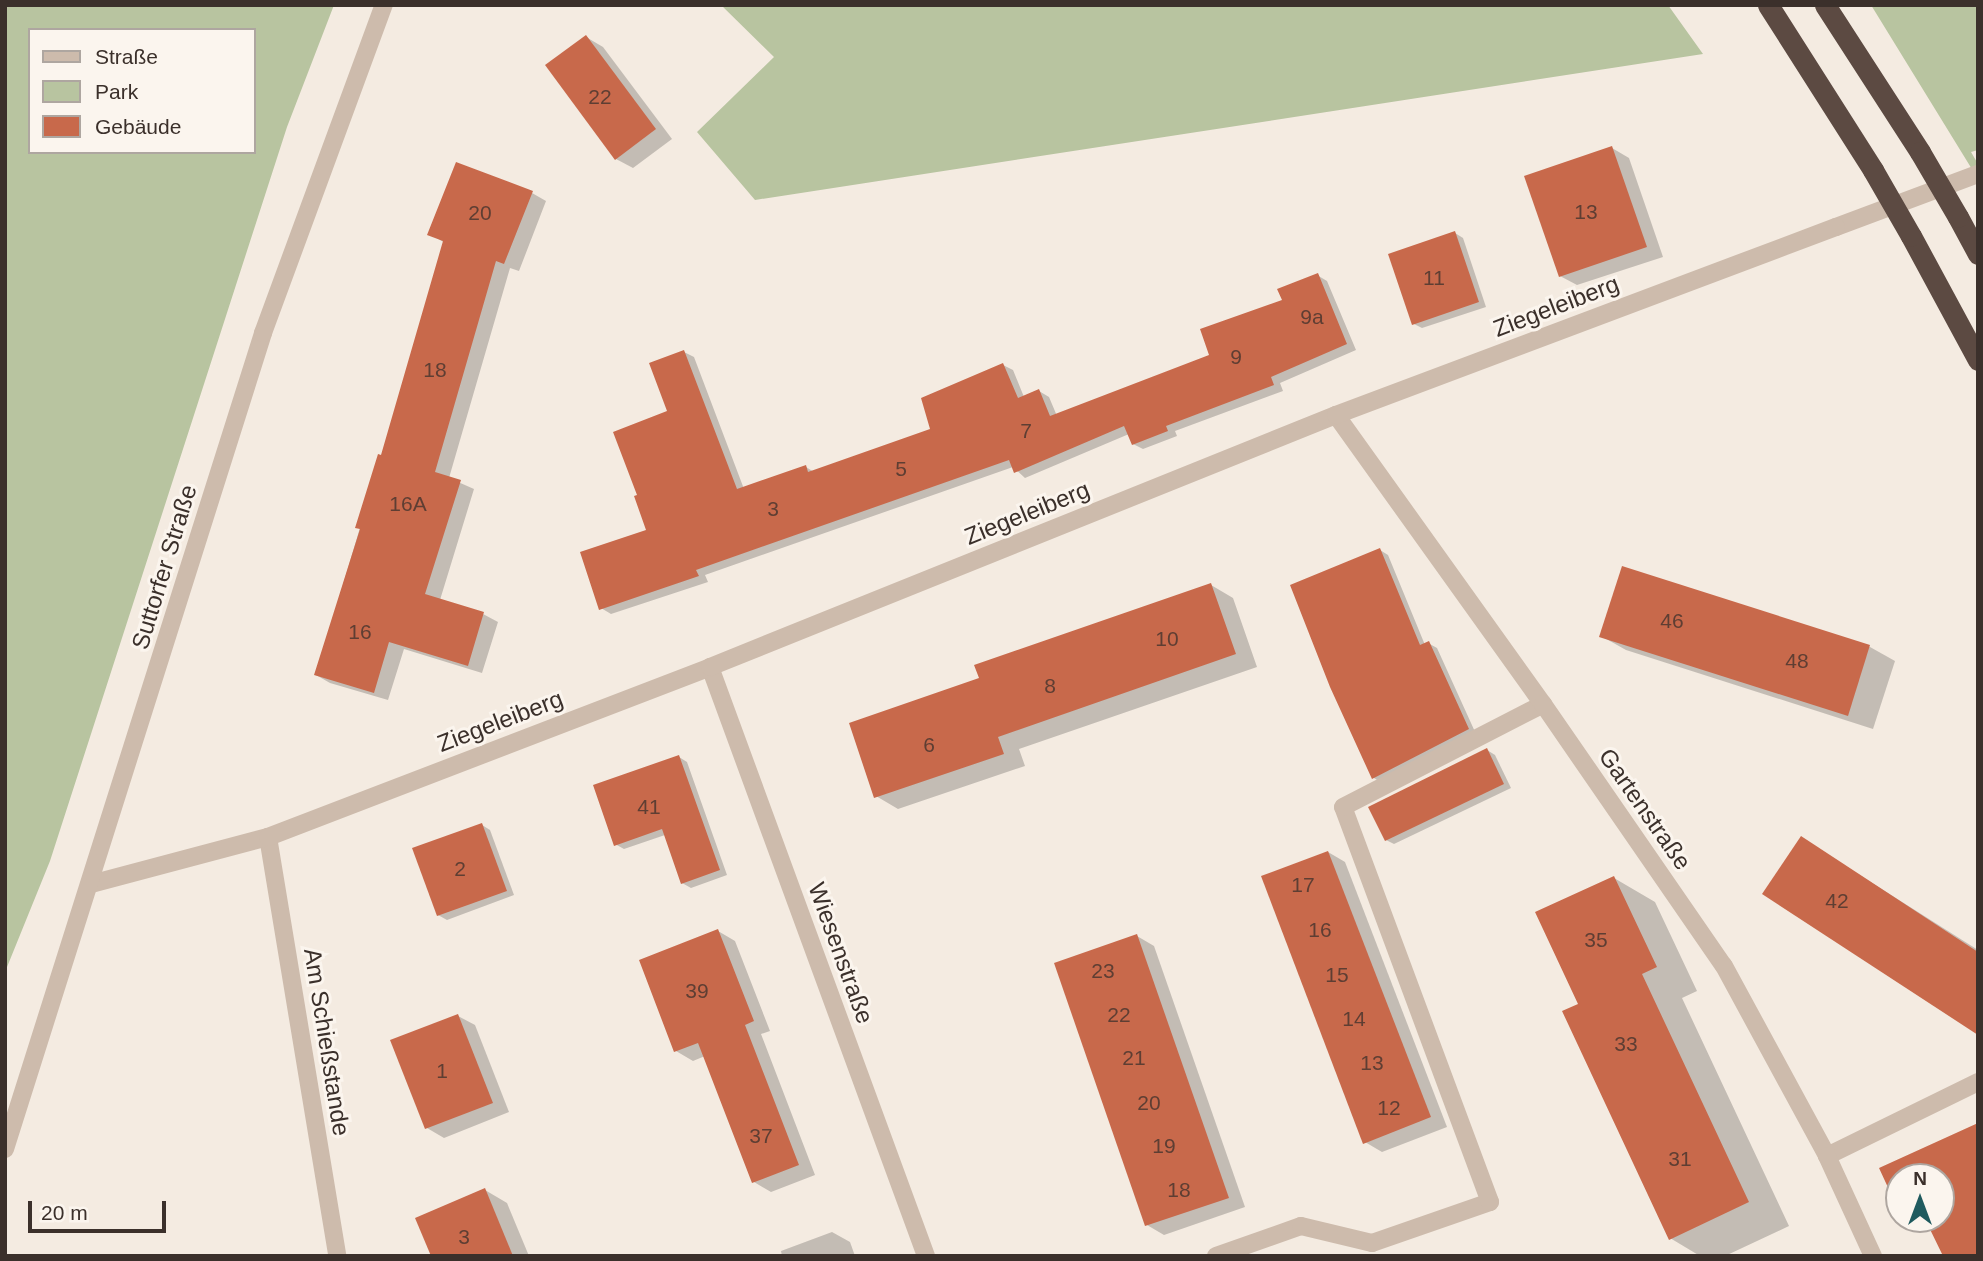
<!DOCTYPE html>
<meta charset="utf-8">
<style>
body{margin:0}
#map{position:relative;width:1983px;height:1261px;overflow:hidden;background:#f4ebe1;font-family:Arial,sans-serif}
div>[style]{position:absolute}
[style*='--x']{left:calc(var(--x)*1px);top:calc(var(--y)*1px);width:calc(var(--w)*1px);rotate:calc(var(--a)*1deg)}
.green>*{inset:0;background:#b8c4a0}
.shadow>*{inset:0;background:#0003}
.building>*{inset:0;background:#c8694b}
.lane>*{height:18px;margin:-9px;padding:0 9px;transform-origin:9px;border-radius:9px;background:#cdbbac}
.street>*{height:18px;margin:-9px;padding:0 9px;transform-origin:9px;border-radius:9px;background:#cdbbac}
.highway>*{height:21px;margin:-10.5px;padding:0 10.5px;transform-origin:10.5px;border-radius:10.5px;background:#5c4a42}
.highway-bridge>*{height:21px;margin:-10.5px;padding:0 10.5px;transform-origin:10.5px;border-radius:10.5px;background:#5c4a42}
span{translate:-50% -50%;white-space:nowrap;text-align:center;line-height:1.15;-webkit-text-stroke:6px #fbf5ee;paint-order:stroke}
.number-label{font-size:21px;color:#5e3e33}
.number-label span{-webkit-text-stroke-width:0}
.street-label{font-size:24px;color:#3b302b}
.frame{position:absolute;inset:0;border:7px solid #3b302b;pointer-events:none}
.legend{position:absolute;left:28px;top:28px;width:228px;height:126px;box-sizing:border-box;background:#fbf5ee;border:2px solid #aea6a0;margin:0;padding:9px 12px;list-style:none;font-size:21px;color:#3b302b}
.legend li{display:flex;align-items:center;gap:14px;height:35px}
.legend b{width:35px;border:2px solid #aea6a0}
.north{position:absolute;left:1885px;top:1163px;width:70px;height:70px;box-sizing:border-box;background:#fbf5ee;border:2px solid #aea6a0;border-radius:50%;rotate:0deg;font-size:19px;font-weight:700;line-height:28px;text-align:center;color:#3b302b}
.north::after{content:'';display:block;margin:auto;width:24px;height:32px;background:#1f5a5e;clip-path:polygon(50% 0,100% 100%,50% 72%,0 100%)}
.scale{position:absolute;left:28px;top:1201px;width:138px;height:32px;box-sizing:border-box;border:4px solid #3b302b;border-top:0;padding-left:9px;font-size:21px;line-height:24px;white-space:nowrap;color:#3b302b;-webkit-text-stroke:5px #fbf5ee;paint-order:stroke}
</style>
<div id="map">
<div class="green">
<div style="clip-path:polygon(evenodd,5px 5px,334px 5px,287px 127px,50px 861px,5px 972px,5px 5px,30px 30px,254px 30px,254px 152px,30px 152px,30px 30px)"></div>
<div style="clip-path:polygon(721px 5px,1668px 5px,1703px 54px,755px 200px,697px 132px,774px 57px)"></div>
<div style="clip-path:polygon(1871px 5px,1978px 5px,1978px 150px,1971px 152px,1978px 164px,1978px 179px)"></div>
</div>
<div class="shadow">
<div style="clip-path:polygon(586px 37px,603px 47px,672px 139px,633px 168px,616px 159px)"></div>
<div style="clip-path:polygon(1612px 148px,1629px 158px,1663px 257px,1577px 285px,1560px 276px)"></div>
<div style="clip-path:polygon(532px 193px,546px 201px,519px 271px,510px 268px,449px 478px,474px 489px,440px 600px,483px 614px,498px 622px,482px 673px,404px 649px,388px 700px,330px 683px,316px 675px,445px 243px,430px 234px)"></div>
<div style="clip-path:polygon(1455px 233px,1463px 238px,1486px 307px,1422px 328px,1414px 324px)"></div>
<div style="clip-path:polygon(1317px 275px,1327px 281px,1356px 350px,1280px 383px,1283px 391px,1175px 431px,1177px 436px,1143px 449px,1133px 444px,1129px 434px,1025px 478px,1013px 467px,705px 575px,708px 582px,611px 614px,601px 608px,648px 531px,684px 352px,694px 357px,744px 489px,806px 467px,814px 472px,933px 430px,1003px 365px,1013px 370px,1024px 397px,1039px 391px,1049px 397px,1057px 416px,1211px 356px)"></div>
<div style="clip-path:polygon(1380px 550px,1388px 555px,1425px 645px,1428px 643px,1437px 648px,1476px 734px,1382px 783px,1374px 778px)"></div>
<div style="clip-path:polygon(1623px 568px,1870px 647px,1895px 661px,1873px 729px,1626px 650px,1601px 636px)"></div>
<div style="clip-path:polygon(1211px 585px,1233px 598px,1257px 667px,1019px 749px,1025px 766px,898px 809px,876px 796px,981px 680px)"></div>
<div style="clip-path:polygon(1487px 750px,1495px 755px,1511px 788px,1394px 844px,1386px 840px)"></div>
<div style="clip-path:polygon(679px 757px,687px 762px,727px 875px,691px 888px,682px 883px,665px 835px,624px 849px,615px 844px)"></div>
<div style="clip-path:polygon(482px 825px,490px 830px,514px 895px,447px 920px,438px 915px)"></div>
<div style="clip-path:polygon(1801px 838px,1978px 950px,1978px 1033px)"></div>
<div style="clip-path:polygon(1328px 852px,1345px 862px,1447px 1127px,1382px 1152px,1365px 1142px)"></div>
<div style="clip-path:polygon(1614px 878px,1655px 902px,1697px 991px,1682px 998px,1789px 1226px,1725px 1256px,1700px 1256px,1670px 1238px)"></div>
<div style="clip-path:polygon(718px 931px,735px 941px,770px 1031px,761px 1034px,815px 1175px,771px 1192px,754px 1182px,705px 1056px,693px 1061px,676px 1051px)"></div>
<div style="clip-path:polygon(1137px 936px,1154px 946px,1245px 1207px,1164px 1235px,1147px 1225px)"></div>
<div style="clip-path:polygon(458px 1016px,475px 1025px,509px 1112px,444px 1138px,427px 1128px)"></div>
<div style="clip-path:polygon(1978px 1125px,1978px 1256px,1928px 1220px,1922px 1219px,1941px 1219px,1941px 1177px,1899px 1177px,1899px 1206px,1882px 1169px)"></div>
<div style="clip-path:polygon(485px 1190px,507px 1203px,529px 1256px,433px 1256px)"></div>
<div style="clip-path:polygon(832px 1232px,850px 1242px,855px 1256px,782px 1256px,781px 1251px)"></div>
</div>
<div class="building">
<div style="clip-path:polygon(586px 35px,656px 129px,615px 160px,545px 65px)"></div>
<div style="clip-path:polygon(1612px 146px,1647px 247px,1559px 277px,1524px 176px)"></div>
<div style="clip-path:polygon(456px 162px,533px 191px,504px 264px,496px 261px,435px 472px,461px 480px,425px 594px,484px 612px,468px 666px,389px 642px,374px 693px,314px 675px,360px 529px,355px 528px,378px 454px,381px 455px,443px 241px,427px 235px)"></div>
<div style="clip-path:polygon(1455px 231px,1479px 302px,1412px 325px,1388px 254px)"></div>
<div style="clip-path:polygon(1318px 273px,1347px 344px,1271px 377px,1274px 385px,1166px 426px,1168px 431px,1132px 445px,1124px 426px,1014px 473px,1009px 460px,696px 570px,699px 576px,599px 610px,580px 552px,646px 530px,634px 496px,637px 495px,613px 432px,667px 411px,649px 363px,684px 350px,737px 489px,806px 465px,808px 472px,930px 429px,921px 398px,1003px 363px,1018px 398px,1039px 389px,1050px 416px,1209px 355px,1200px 329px,1282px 300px,1277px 289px)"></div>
<div style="clip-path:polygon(1380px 548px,1420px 645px,1429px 641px,1469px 729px,1372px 779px,1330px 687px,1290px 585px)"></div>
<div style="clip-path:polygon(1622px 566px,1870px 645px,1848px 716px,1599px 637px)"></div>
<div style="clip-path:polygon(1211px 583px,1236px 654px,998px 737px,1004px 754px,874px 798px,849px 723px,979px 678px,974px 665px)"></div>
<div style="clip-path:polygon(1487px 748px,1504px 784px,1385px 841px,1368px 807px)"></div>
<div style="clip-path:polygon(679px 755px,720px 870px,681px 884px,662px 829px,614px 846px,593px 785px)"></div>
<div style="clip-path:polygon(482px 823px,507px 891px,437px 916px,412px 848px)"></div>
<div style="clip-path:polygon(1801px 836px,1978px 952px,1978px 1035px,1762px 894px)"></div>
<div style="clip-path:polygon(1328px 851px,1431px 1117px,1363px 1144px,1261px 876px)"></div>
<div style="clip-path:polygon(1614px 876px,1657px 967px,1642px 974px,1749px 1202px,1669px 1240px,1562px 1011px,1578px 1004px,1535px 912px)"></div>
<div style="clip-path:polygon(718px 929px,754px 1021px,745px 1025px,799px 1165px,752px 1183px,698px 1043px,674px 1052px,639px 960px)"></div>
<div style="clip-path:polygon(1137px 934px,1229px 1198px,1145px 1226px,1054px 963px)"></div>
<div style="clip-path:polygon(458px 1014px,493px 1103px,425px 1129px,390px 1040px)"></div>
<div style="clip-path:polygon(1978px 1123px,1978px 1256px,1943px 1256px,1925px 1219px,1941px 1219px,1941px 1177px,1899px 1177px,1897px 1207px,1879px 1168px)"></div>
<div style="clip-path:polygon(485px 1188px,513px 1256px,431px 1256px,415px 1218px)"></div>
</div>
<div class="lane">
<div style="--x:1836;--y:227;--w:152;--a:-20.5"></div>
<div style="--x:1827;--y:1156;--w:168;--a:-26.1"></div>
<div style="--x:1372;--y:1243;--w:125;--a:-19.2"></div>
<div style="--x:1490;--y:1202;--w:421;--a:-110.4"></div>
<div style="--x:1343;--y:807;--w:225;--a:-27.2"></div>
</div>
<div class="street">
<div style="--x:1336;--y:415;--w:355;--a:54.4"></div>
<div style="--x:1543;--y:704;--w:318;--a:55.4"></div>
<div style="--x:1724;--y:966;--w:216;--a:61.5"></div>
<div style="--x:1827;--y:1156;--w:110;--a:65.3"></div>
<div style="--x:710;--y:667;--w:627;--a:69.86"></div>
<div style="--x:268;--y:837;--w:425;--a:80.6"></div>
<div style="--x:91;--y:884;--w:183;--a:-14.9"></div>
<div style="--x:268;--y:837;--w:474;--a:-21"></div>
<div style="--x:710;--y:667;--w:675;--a:-21.93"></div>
<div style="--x:1336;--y:415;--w:534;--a:-20.61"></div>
<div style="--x:5;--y:1149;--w:856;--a:-72.45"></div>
<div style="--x:263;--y:333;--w:350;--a:-69.8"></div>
<div style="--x:1216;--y:1256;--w:90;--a:-19.4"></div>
<div style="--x:1301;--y:1226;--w:73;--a:13.5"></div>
</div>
<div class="highway">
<div style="--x:1768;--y:5;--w:196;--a:57.5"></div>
<div style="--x:1825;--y:5;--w:175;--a:57.1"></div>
<div style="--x:1958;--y:217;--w:42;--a:61.6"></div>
<div style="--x:1911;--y:236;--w:141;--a:61.6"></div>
</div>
<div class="highway-bridge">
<div style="--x:1920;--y:152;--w:75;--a:59.7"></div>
<div style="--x:1873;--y:170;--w:76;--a:60.1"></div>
</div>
<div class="number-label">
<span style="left:600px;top:97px">22</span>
<span style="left:1586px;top:212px">13</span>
<span style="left:480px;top:213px">20</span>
<span style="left:1434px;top:278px">11</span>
<span style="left:1312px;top:317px">9a</span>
<span style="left:1236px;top:357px">9</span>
<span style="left:435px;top:370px">18</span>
<span style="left:1026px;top:431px">7</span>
<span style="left:901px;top:469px">5</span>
<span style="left:408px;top:504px">16A</span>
<span style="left:773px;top:509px">3</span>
<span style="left:1672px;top:621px">46</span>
<span style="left:360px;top:632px">16</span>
<span style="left:1167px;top:639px">10</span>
<span style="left:1797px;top:661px">48</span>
<span style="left:1050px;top:686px">8</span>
<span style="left:929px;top:745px">6</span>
<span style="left:649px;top:807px">41</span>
<span style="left:460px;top:869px">2</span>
<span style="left:1303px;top:885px">17</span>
<span style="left:1837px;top:901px">42</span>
<span style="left:1320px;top:930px">16</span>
<span style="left:1596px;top:940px">35</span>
<span style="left:1103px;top:971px">23</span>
<span style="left:1337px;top:975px">15</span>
<span style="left:697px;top:991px">39</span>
<span style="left:1119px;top:1015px">22</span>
<span style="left:1354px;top:1019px">14</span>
<span style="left:1626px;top:1044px">33</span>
<span style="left:1134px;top:1058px">21</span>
<span style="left:1372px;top:1063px">13</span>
<span style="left:442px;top:1071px">1</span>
<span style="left:1149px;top:1103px">20</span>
<span style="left:1389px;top:1108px">12</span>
<span style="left:761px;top:1136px">37</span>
<span style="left:1164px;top:1146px">19</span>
<span style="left:1680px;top:1159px">31</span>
<span style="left:1179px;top:1190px">18</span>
<span style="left:464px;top:1237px">3</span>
</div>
<div class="street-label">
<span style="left:1556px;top:306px;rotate:-21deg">Ziegeleiberg</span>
<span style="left:1027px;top:513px;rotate:-22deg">Ziegeleiberg</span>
<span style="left:164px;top:567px;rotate:-73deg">Suttorfer Straße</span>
<span style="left:500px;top:721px;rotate:-21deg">Ziegeleiberg</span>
<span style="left:1645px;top:809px;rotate:55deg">Gartenstraße</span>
<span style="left:841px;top:953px;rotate:70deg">Wiesenstraße</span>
<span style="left:327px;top:1042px;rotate:81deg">Am Schießstande</span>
</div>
<div class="frame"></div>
<ul class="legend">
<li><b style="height:9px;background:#cdbbac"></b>Straße</li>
<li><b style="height:19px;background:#b8c4a0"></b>Park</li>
<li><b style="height:19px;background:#c8694b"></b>Gebäude</li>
</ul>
<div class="north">N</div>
<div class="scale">20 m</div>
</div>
